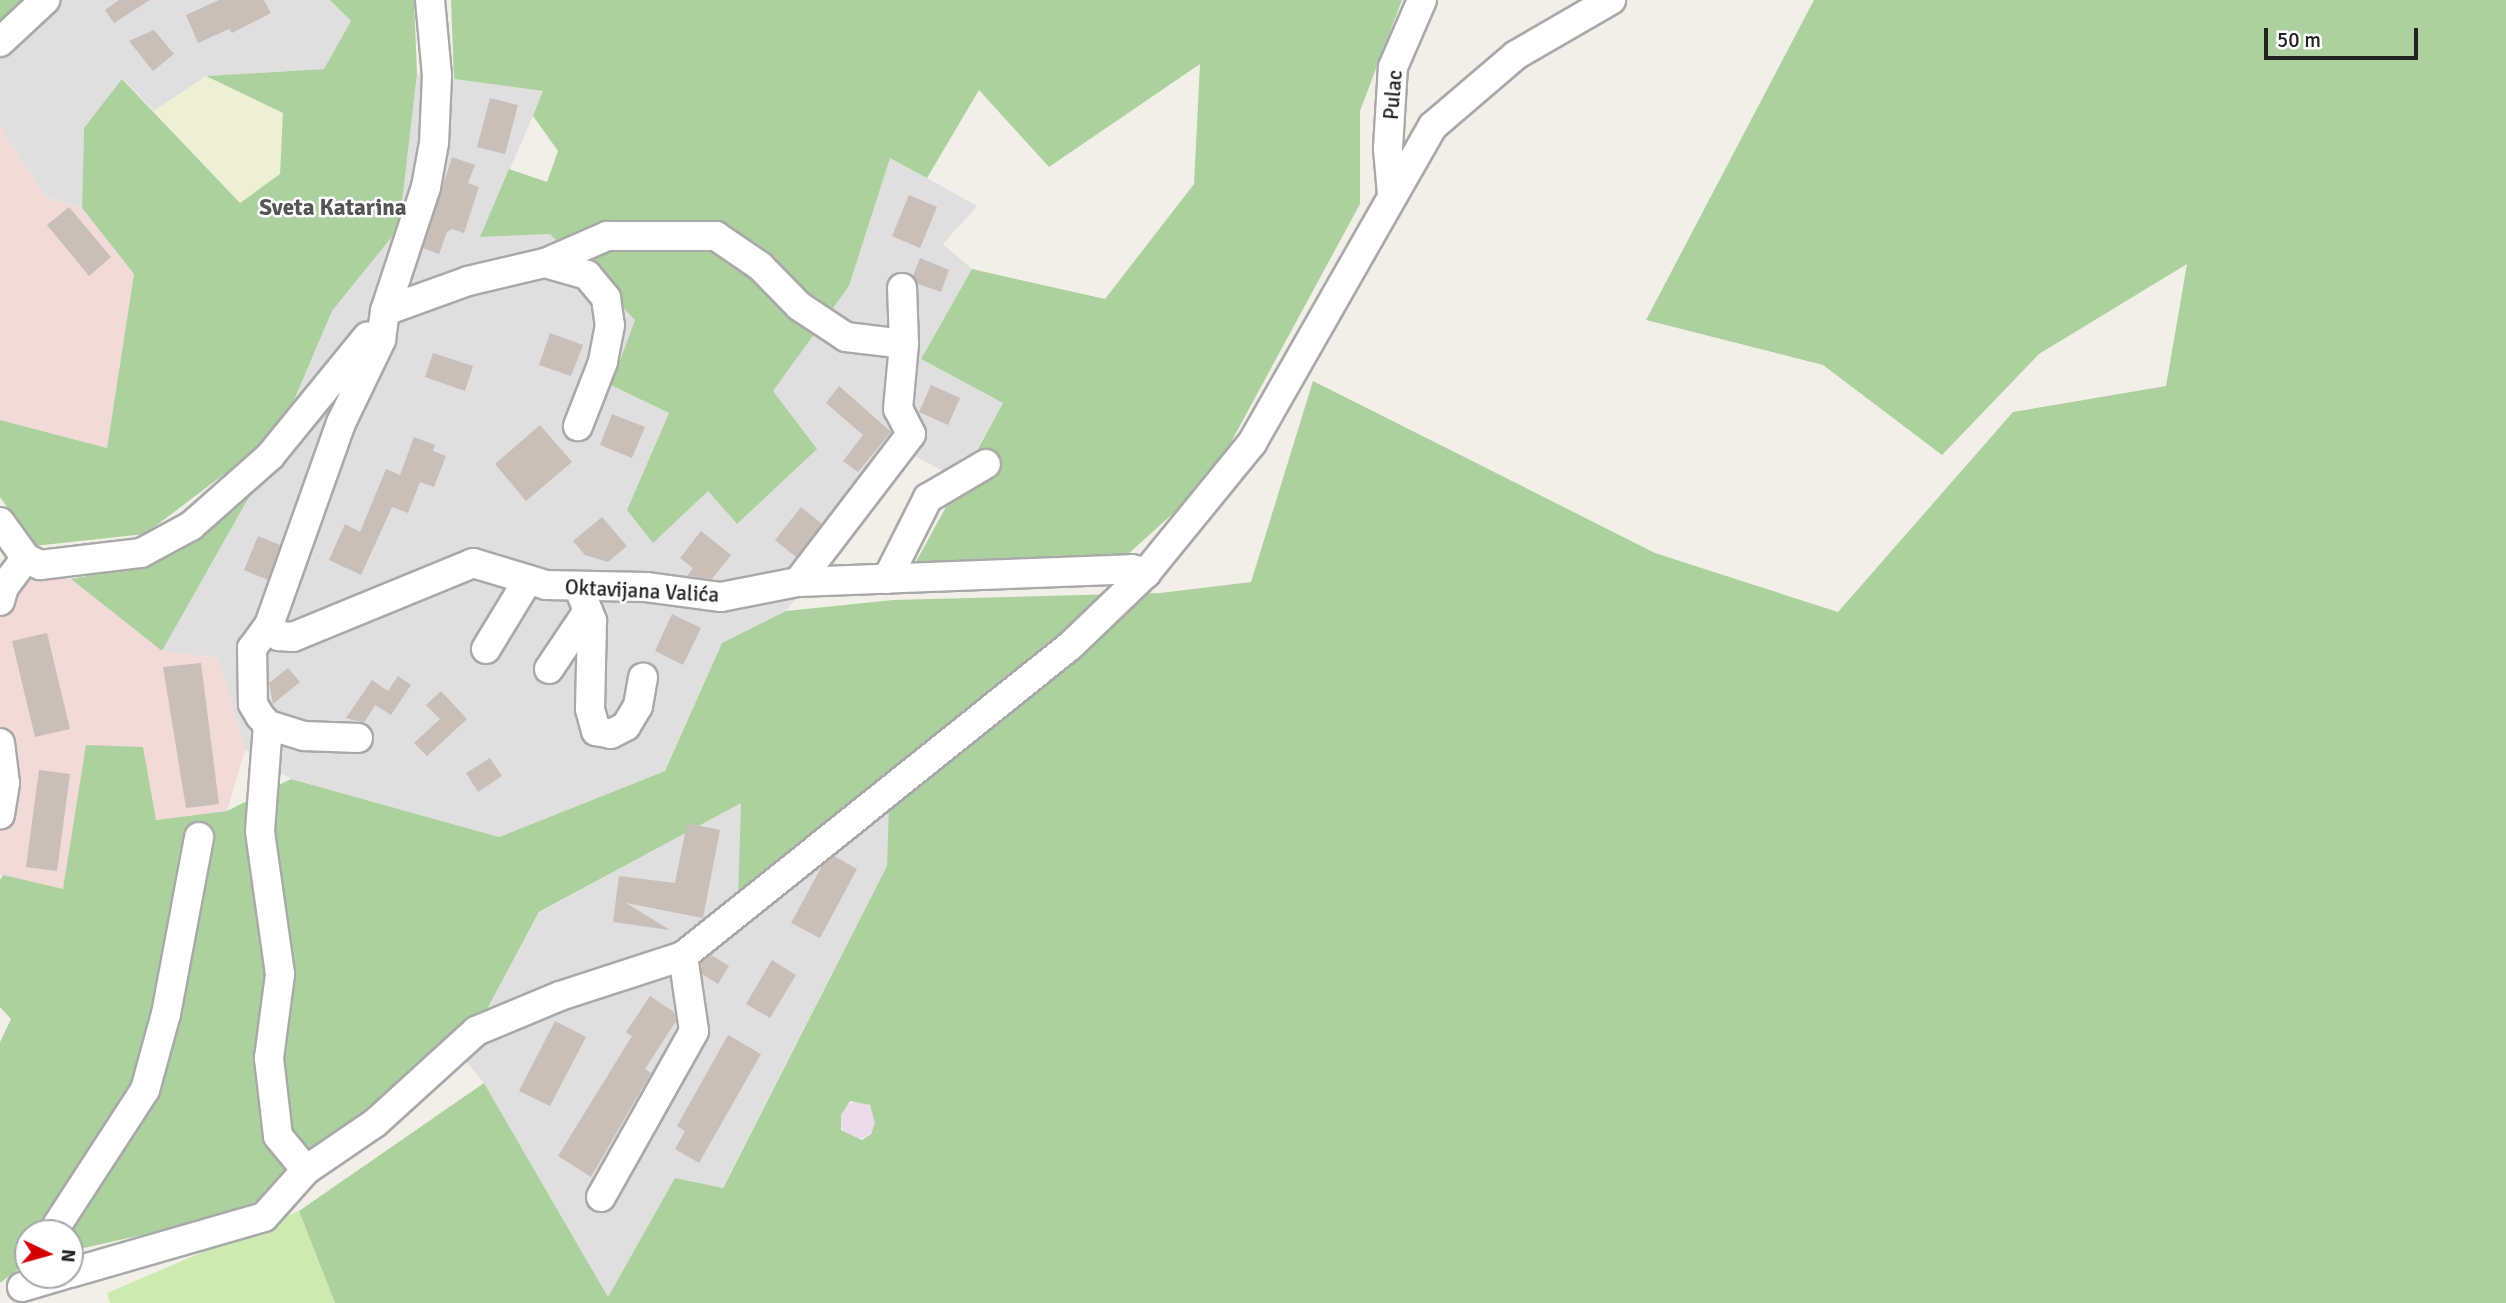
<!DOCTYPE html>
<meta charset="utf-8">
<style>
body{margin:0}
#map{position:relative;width:2506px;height:1303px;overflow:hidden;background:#f2efe9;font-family:Signika,sans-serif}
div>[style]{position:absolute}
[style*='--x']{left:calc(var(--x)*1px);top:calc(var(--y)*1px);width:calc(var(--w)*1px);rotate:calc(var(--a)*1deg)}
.residential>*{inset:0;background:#e0dfdf}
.commercial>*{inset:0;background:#f2dad9}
.industrial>*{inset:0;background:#ebdbe8}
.round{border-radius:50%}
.farmland>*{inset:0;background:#eef0d5}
.grass>*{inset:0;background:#cdebb0}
.forest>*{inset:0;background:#add19e}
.building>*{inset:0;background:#c7bfb8}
.roads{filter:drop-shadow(2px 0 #a9a9a9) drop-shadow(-2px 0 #a9a9a9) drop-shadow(0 2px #a9a9a9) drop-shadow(0 -2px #a9a9a9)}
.minor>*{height:28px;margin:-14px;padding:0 14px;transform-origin:14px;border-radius:14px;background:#fff}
span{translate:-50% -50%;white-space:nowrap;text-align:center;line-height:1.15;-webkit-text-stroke:5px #fff;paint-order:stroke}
.street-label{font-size:21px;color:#222}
.neighbourhood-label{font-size:23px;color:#555;font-weight:700}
.north{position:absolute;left:14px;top:1219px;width:70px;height:70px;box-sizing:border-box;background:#fff;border:2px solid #a7a7a7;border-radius:50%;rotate:95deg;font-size:19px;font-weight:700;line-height:28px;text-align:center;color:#222}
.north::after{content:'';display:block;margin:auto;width:24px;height:32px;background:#d40000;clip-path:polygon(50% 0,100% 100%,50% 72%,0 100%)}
.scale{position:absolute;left:2264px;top:28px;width:154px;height:32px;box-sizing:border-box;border:4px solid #222;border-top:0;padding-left:9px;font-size:21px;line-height:24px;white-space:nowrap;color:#222;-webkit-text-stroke:5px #fff;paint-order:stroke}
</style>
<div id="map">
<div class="residential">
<div style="clip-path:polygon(59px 0,330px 0,351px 21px,325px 69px,206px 76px,154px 111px,123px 79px,84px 128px,82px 208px,46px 197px,0 127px,0 50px)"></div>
<div style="clip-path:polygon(417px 74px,544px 91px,480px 237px,550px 234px,635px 320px,612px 384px,669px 413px,627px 510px,708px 491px,736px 523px,772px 391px,849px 286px,890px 157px,977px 206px,943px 244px,972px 269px,921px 359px,1003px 403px,959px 480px,913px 455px,786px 611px,722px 643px,665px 771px,499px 837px,291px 779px,245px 750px,218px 658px,162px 651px,266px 467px,332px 311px,399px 228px)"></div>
<div style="clip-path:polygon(889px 799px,887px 866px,722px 1188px,675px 1179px,608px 1297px,484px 1083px,462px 1056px,539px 913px,741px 802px,738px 928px)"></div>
</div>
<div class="commercial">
<div style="clip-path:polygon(0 127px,46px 197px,82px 208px,134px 274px,107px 448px,0 420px)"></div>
<div style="clip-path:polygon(0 567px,71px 579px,162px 651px,218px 658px,245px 750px,227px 811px,155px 820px,63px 890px,0 875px)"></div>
</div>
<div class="industrial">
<div class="round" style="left:840px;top:1102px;width:36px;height:36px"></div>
</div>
<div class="farmland">
<div style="clip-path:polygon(206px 76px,284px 113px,280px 174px,240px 203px,154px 111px)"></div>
</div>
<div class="grass">
<div style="clip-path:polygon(299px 1211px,335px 1303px,110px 1303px,107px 1293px)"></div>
</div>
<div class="forest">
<div style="clip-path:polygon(0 0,24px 0,0 27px)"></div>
<div style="clip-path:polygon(330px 0,414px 0,417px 74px,399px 228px,332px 311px,281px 431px,145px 534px,34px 546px,0 497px,0 420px,107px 448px,134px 274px,82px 208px,84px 128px,122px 79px,240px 203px,280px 174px,283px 113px,206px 76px,324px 69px,351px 21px)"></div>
<div style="clip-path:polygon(451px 0,1402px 0,1360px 111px,1360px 204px,1211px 479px,1126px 556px,913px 567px,1003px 403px,921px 359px,972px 269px,1105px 299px,1194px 184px,1200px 64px,1049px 167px,979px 90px,927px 178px,890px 158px,849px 286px,773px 391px,817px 449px,737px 524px,708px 491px,653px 543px,627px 510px,669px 413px,611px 385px,635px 320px,550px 234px,480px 237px,509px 169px,547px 182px,558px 151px,533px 116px,543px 91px,454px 79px)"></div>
<div style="clip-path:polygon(evenodd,1814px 0,2506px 0,2506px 1303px,335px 1303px,299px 1211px,484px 1083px,608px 1297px,675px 1178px,723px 1188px,887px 866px,889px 800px,737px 929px,741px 803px,539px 912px,462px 1056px,237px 1214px,70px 1251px,70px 1233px,28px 1233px,28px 1262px,0 1283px,0 1042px,11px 1019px,0 1007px,0 880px,3px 875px,63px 889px,86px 745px,143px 747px,156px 820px,227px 811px,291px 779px,499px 837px,665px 771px,722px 643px,786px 611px,893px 600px,1160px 593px,1251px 582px,1313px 381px,1655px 553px,1838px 612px,2013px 412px,2166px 386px,2187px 264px,2039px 354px,1942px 455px,1823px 365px,1646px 320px,1814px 0,850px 1101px,870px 1105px,875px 1123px,871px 1134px,862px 1140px,841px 1130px,841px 1115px,850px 1101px)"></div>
<div style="clip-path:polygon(266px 467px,162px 651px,71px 579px,134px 567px)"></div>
</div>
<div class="building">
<div style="clip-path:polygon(119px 0,150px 0,114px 23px,105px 10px)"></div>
<div style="clip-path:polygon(219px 0,264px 0,271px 13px,232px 33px,229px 29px,198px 43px,186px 15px)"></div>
<div style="clip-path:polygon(154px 30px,174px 54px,153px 71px,129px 41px)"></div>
<div style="clip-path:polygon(490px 98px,518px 105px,505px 154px,477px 147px)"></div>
<div style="clip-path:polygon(452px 157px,475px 165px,468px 183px,479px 187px,464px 233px,452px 229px,447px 232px,439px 254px,423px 248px)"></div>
<div style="clip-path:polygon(909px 195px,937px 207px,920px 248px,892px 236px)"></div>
<div style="clip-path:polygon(69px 207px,111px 257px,89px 276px,47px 225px)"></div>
<div style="clip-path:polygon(920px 258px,949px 270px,941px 292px,918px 284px,913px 276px)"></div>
<div style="clip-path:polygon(550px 333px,583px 345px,571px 376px,539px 365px)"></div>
<div style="clip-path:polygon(433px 353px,473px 366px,465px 391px,425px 377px)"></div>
<div style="clip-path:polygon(931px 385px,960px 398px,948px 425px,919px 412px)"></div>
<div style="clip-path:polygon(839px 386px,891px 432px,858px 472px,843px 461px,863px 435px,826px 403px)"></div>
<div style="clip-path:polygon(612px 414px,645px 427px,632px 458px,600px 445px)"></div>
<div style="clip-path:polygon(540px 425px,572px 462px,526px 501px,495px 464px)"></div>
<div style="clip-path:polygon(414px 437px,435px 445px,433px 451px,446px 456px,434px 487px,420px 482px,408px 513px,392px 507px,361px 575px,329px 560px,345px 524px,360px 532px,386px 469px,400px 475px)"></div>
<div style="clip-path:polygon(801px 507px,822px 524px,796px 557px,775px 540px)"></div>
<div style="clip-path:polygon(602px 517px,627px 546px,608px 562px,585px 555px,573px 541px)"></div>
<div style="clip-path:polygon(701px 531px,731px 555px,712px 579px,687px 576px,693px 568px,680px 558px)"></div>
<div style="clip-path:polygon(258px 536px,280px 545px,268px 580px,244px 570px)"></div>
<div style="clip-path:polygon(672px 614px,701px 628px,683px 665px,655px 651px)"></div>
<div style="clip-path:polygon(47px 633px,70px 729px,35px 737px,12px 641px)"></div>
<div style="clip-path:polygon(201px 663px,219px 804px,186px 808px,163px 667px)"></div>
<div style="clip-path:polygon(288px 668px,300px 682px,273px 704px,269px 683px)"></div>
<div style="clip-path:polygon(398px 676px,411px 685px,391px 715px,375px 705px,364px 723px,346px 718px,372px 680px,388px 691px)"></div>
<div style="clip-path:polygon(441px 691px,467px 719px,427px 756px,414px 743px,440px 719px,426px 705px)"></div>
<div style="clip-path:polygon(490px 758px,502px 776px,478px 792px,466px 773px)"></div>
<div style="clip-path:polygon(39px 770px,70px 774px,57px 871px,26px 867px)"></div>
<div style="clip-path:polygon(687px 823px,720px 830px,703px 918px,626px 903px,670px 930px,613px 922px,619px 876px,675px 883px)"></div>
<div style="clip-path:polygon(834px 856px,857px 869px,820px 938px,791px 923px,822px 866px)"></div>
<div style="clip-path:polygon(711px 955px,729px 966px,718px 984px,702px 974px,701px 963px)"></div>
<div style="clip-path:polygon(772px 960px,796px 975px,770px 1018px,746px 1004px)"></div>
<div style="clip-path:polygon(650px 996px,674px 1012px,676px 1021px,645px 1069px,651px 1073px,591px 1177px,558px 1156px,632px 1036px,626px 1032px)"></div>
<div style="clip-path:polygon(555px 1021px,586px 1037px,550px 1106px,519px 1091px)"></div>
<div style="clip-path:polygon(728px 1035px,761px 1054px,699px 1163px,675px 1149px,685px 1131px,677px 1126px)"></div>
</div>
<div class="roads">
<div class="minor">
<div style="--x:430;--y:0;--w:75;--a:84.7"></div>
<div style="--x:437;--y:75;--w:68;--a:92.5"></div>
<div style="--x:434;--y:143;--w:45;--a:100.3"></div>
<div style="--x:426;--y:187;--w:131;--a:108.3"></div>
<div style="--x:385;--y:311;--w:29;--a:98"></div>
<div style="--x:381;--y:340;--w:92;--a:115.7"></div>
<div style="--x:341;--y:423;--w:214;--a:109.6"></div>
<div style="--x:269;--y:625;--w:15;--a:48"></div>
<div style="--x:279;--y:636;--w:14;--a:4"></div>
<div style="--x:293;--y:637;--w:195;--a:-22.3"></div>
<div style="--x:473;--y:563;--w:76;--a:16.8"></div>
<div style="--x:546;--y:585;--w:100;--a:1.1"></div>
<div style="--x:646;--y:587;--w:76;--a:7.6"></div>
<div style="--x:721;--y:597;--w:78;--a:-11"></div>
<div style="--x:798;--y:582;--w:186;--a:-52.6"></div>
<div style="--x:911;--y:434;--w:28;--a:-117"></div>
<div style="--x:898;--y:409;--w:65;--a:-84.7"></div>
<div style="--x:904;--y:344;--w:56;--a:-92"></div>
<div style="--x:0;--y:42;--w:62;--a:-43"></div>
<div style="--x:1392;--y:195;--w:47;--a:-94.9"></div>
<div style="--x:1388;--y:148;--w:81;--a:-86.5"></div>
<div style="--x:1393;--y:67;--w:73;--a:-66.6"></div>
<div style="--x:545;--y:263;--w:68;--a:-23.5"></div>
<div style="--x:607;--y:236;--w:109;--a:0"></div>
<div style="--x:716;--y:236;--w:53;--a:34.3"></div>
<div style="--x:760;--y:266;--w:56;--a:45.7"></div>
<div style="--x:799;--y:306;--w:56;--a:33.4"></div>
<div style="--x:846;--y:337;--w:58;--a:6.9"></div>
<div style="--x:385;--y:311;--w:88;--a:-19.9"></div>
<div style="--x:468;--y:281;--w:79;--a:-13.2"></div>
<div style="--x:545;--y:263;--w:44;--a:15.9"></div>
<div style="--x:587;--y:275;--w:30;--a:50"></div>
<div style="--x:606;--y:298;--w:27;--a:82"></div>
<div style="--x:610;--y:325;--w:38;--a:101"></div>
<div style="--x:603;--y:362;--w:69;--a:111.3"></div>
<div style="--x:0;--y:522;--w:44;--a:54.2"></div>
<div style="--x:26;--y:558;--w:16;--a:27"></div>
<div style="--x:40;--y:565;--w:102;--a:-6.8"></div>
<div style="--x:141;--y:553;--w:57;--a:-28.4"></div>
<div style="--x:191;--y:526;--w:106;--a:-41.5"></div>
<div style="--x:270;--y:456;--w:154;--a:-50.8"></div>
<div style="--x:887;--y:579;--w:91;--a:-63.2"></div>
<div style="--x:928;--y:498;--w:67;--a:-30.4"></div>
<div style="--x:798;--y:582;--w:334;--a:-2.2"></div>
<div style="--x:1132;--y:569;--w:15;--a:16"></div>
<div style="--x:1146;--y:573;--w:168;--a:-50.8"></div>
<div style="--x:1252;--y:443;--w:365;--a:-60.3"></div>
<div style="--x:1433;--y:126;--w:109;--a:-40.5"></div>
<div style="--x:1516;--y:55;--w:110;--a:-30.1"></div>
<div style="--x:578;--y:586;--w:38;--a:68"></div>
<div style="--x:592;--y:621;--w:88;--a:91.3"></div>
<div style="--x:590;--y:709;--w:23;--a:75"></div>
<div style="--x:596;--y:731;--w:15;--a:11"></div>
<div style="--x:611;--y:734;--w:17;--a:-28"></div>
<div style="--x:626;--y:726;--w:23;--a:-59"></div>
<div style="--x:638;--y:706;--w:29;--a:-80"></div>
<div style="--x:0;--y:601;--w:15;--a:-74"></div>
<div style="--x:4;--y:587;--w:36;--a:-53"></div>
<div style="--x:269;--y:625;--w:29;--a:126"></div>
<div style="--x:252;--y:648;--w:56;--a:89"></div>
<div style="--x:253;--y:704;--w:14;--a:60"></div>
<div style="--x:260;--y:716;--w:12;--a:48"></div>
<div style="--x:268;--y:725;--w:38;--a:17"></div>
<div style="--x:304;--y:736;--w:54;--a:2.1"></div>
<div style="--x:486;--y:649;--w:81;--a:-58.7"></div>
<div style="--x:549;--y:669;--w:70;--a:-56.1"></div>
<div style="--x:0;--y:743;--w:40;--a:82.9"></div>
<div style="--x:5;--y:783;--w:32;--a:99"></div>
<div style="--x:306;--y:1170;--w:83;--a:-34.3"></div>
<div style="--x:375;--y:1123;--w:137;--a:-42.3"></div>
<div style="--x:476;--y:1031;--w:91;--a:-22.6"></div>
<div style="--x:560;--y:996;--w:129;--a:-18"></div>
<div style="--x:683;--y:956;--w:496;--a:-38.7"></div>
<div style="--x:1070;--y:646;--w:105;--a:-43.8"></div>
<div style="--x:601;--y:1197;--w:190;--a:-60.7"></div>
<div style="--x:694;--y:1031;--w:76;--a:-98.3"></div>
<div style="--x:52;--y:1233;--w:171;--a:-57"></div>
<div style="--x:145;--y:1090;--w:79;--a:-74.6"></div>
<div style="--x:166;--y:1014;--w:180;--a:-79.4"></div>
<div style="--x:70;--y:1273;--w:202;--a:-16.1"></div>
<div style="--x:264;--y:1217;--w:63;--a:-48.2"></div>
<div style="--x:306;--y:1170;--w:44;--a:-129.5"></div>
<div style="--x:278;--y:1136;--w:79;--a:-96.6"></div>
<div style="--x:269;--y:1058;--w:85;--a:-82.5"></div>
<div style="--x:280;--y:974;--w:144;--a:-98"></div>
<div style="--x:260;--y:831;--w:106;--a:-85.7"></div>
<div style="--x:22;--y:1287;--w:43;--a:-16.3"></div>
</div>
</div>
<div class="street-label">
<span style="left:1393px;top:95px;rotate:-85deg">Pulac</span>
<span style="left:642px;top:591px;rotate:3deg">Oktavijana Valića</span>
</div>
<div class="neighbourhood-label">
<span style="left:333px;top:208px">Sveta Katarina</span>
</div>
<div class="north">N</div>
<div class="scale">50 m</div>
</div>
